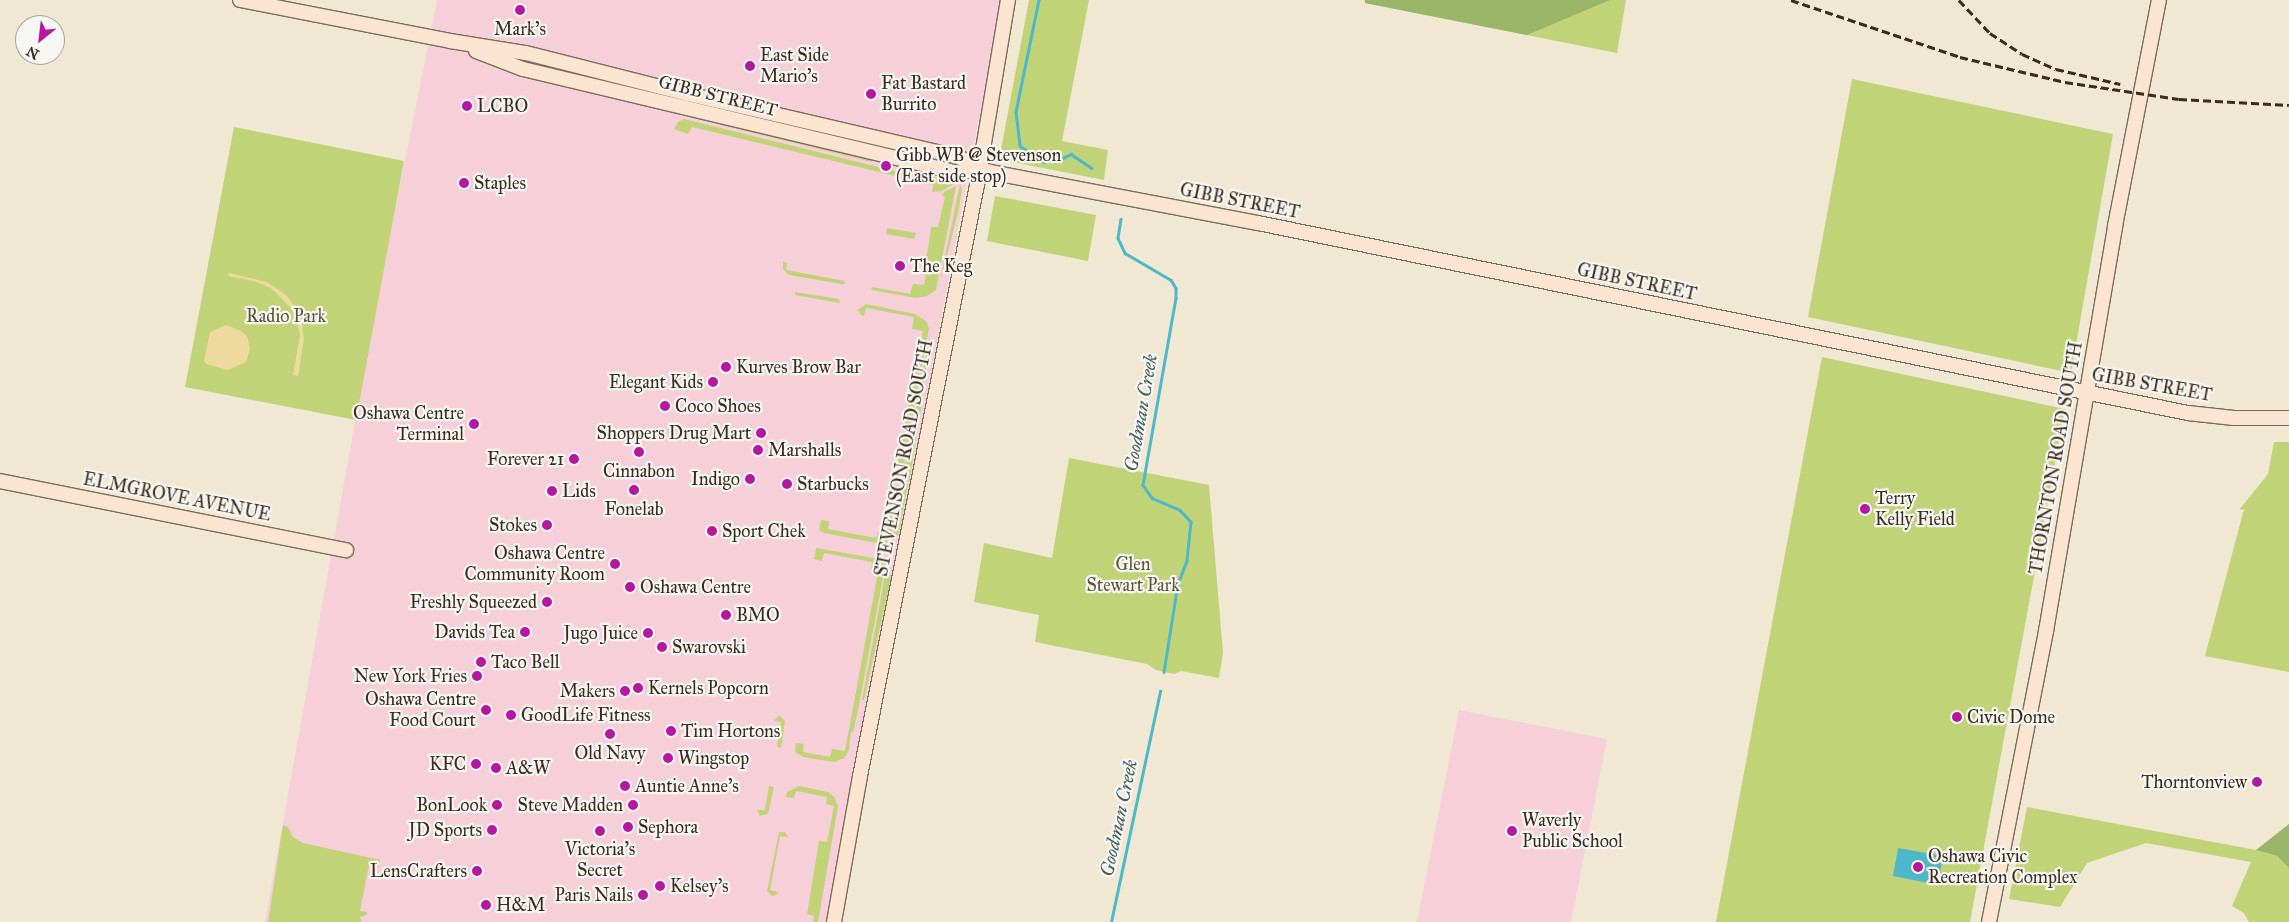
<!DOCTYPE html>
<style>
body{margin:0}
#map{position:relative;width:2289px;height:922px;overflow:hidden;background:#f0e8d3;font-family:"IM FELL Great Primer",serif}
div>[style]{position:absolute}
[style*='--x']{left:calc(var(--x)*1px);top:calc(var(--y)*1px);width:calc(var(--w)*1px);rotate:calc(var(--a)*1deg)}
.built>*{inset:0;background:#f6cfd9}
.green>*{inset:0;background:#c1d377}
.forest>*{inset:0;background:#98b568}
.sand>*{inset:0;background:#eeda9e}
.water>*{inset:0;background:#4db8c9}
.stream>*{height:2.5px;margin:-1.25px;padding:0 1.25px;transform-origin:1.25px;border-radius:1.25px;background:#4db8c9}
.roads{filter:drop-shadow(1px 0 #7a6c5d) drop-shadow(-1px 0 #7a6c5d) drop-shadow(0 1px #7a6c5d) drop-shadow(0 -1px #7a6c5d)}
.secondary>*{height:14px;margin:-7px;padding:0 7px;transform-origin:7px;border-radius:7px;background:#fce5d0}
.rail>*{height:2.5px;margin-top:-1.25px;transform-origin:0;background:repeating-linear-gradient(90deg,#3b2a1e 0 8px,transparent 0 12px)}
.dots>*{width:14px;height:14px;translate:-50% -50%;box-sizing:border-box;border:2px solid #f6f6f2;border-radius:50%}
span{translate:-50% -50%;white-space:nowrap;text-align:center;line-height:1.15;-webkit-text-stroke:4.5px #f6f6f2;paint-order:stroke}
.poi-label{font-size:18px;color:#3b2a1e}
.left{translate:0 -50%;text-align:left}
.right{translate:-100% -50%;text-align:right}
.street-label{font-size:18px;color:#3b2a1e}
.park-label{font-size:18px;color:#5c5434}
.water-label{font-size:19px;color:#415c5a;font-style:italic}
.north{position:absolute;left:15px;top:15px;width:50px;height:50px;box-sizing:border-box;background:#f6f6f2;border:1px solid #aba49d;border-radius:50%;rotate:209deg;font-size:14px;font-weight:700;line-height:20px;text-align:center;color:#3b2a1e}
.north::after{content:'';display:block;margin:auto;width:18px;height:22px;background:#b5179e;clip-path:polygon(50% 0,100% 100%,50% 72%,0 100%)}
</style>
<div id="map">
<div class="built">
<div style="clip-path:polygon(437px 0,1001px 0,828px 922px,265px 922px,376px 306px)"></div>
<div style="clip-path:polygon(1459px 710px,1607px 739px,1571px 922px,1417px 922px)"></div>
</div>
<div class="green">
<div style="clip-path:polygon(1029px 0,1089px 0,1062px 141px,1108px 150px,1104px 180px,1007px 161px,1000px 155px)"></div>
<div style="clip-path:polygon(1365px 0,1626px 0,1617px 53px,1365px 3px)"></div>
<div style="clip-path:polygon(1852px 79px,2113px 134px,2071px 373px,1808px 317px)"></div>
<div style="clip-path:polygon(690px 115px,873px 158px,872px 162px,685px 116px)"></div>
<div style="clip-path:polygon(684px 119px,899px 172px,928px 175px,955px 183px,942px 191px,932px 192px,933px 185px,692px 127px,688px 134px,674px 129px,678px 122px)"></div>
<div style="clip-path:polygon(234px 127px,404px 161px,356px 420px,185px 387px)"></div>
<div style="clip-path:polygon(960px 184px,962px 190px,958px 213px,939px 286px)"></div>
<div style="clip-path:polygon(956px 186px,936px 290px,927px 296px,916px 298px,871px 290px,872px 287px,910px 294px,913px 284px,924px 285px,926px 275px,921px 274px,928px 249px,931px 227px,938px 227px,945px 197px,942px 196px,944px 192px)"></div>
<div style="clip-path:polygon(995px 196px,1096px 215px,1088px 261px,987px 241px)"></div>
<div style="clip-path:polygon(887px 228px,916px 233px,914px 239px,886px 234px)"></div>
<div style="clip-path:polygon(783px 261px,787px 263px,786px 270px,845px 281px,844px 284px,841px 284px,789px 275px,783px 269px)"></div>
<div style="clip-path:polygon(795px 292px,839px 299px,840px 303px,795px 295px)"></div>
<div style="clip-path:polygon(866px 304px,915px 314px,926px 321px,929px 328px,901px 481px,895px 480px,923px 331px,912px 329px,914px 317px,866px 308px,864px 316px,861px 315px,858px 310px)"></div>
<div style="clip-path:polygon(930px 333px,922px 403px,909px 482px,903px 477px)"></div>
<div style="clip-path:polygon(1822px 357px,2065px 409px,1970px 922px,1716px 922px)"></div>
<div style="clip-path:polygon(2274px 442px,2289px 442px,2289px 672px,2205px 656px,2244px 509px,2239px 510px,2268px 474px)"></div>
<div style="clip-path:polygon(1069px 458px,1209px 485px,1223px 653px,1219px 678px,1181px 671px,1174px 674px,1156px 670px,1147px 664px,1035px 642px,1039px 615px,974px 602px,984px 543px,1052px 558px)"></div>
<div style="clip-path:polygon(902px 483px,908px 484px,899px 534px,891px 542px)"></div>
<div style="clip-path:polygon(894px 485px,900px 486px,889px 543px,882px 544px,824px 533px,819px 530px,821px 520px,829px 521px,828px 529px,876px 538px,878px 531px,886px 532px)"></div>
<div style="clip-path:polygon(816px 548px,879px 559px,886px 562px,858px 710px,853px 732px,851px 732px,849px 750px,844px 758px,834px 762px,803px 757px,795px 752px,796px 743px,804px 744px,803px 752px,830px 757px,832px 749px,845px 751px,878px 572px,871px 570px,872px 562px,824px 553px,822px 561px,814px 559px)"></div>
<div style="clip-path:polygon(887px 564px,891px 578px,864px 700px,862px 700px)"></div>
<div style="clip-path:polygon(779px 715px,785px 721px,781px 748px,777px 747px,781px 722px,774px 721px)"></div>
<div style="clip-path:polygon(769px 786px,774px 787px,769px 810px,767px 814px,760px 816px,757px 810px,765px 810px)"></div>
<div style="clip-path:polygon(799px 786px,828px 792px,835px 798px,838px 806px,818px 922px,813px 922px,814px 916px,807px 914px,819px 841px,827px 842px,834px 806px,826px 804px,827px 797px,796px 791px,794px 798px,786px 797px,787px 792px)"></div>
<div style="clip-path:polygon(2027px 807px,2256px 850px,2277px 856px,2289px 868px,2289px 922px,2249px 922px,2244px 913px,2232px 906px,2251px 862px,2146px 843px,2087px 863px,2060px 907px,2009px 899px)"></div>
<div style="clip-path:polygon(283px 825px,288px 827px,293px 837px,303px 843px,380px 860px,379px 867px,369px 865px,360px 911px,367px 912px,367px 915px,360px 917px,362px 922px,268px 922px)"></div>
<div style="clip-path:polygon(779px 832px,785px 832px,788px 837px,780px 836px,770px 890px,778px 892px,776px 895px,772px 896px,767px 891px)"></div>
</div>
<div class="forest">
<div style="clip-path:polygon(1365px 0,1610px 0,1527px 35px,1365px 3px)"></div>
<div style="clip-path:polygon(2289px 824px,2289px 868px,2277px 856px,2256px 850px)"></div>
</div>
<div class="sand">
<div style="clip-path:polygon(229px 273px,267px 282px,286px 295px,293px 304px,301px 320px,304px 338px,298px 376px,293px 375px,300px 335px,296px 317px,291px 308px,271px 288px,254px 281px,228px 276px)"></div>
<div style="clip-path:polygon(226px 325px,241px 331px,247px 336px,250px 349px,246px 362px,228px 370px,206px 364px,204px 361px,210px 332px)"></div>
</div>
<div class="water">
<div style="clip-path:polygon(1898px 848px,1943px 856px,1938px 885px,1893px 876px)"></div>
</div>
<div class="stream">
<div style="--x:1039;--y:0;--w:114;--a:101.6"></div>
<div style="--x:1016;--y:112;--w:34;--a:83"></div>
<div style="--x:1020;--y:146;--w:29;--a:34"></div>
<div style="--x:1044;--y:162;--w:11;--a:0"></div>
<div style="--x:1055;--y:162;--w:18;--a:-27"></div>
<div style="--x:1071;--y:154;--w:25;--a:34"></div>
<div style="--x:1121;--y:219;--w:19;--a:99"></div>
<div style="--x:1118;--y:238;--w:17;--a:65"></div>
<div style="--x:1125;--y:253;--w:53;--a:30.4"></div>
<div style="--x:1171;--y:280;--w:9;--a:58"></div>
<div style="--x:1176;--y:288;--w:10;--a:90"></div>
<div style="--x:1176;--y:298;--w:190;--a:100"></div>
<div style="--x:1143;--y:485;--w:16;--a:55"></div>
<div style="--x:1152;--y:498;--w:30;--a:23"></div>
<div style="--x:1180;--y:510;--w:16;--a:47"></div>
<div style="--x:1191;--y:522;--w:39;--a:96"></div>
<div style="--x:1187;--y:561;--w:25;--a:111"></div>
<div style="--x:1178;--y:584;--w:89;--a:99"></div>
<div style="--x:1111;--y:922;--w:236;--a:-78"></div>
</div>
<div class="roads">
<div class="secondary">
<div style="--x:240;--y:0;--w:214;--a:11"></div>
<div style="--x:450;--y:41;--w:77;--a:9"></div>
<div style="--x:526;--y:53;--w:167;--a:14.2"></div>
<div style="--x:688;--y:94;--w:278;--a:13.1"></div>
<div style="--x:959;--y:157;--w:23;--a:31"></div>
<div style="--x:979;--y:169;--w:16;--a:14"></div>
<div style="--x:995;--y:173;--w:268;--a:10.8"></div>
<div style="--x:1258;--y:223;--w:949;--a:11.55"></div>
<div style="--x:2188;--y:413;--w:46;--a:6.2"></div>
<div style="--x:2234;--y:418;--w:55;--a:0"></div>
<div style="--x:476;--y:51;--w:50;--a:21"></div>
<div style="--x:523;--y:69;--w:428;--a:13.4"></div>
<div style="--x:939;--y:168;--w:20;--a:15"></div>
<div style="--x:958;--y:173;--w:21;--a:-11"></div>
<div style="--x:0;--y:481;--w:353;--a:11.3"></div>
<div style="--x:834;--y:922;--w:148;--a:-79.9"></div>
<div style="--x:860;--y:776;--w:602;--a:-78.8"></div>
<div style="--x:977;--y:185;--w:188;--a:-80.5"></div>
<div style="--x:1989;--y:922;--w:297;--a:-78.9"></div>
<div style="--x:2046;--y:631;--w:411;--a:-80.3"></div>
<div style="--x:2115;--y:226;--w:230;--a:-79"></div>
</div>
</div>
<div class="rail">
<div style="--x:1791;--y:0;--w:178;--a:18.6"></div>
<div style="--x:1960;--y:57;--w:108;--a:13.4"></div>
<div style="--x:2065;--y:82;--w:115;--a:8.5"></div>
<div style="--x:2179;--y:99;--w:110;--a:3.1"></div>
<div style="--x:1959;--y:0;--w:45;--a:46.8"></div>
<div style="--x:1990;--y:33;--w:38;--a:33"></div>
<div style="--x:2022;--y:54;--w:37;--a:24"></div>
<div style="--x:2056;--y:69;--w:66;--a:13.2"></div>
</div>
<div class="dots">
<div style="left:520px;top:10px;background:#b5179e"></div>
<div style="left:750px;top:66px;background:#b5179e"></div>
<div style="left:871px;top:94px;background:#b5179e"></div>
<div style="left:467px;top:106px;background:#b5179e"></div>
<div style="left:886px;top:166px;background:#b5179e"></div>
<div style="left:464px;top:183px;background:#b5179e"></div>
<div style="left:900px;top:266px;background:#b5179e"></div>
<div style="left:726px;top:367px;background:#b5179e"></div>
<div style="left:713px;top:382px;background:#b5179e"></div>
<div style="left:665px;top:406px;background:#b5179e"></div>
<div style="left:474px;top:424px;background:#b5179e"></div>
<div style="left:761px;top:433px;background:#b5179e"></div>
<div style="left:758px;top:450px;background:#b5179e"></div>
<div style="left:639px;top:452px;background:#b5179e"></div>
<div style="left:574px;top:459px;background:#b5179e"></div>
<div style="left:750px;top:479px;background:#b5179e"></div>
<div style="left:787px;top:484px;background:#b5179e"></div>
<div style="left:634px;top:490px;background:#b5179e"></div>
<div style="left:552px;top:491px;background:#b5179e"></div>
<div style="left:1865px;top:509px;background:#b5179e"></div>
<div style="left:547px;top:525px;background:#b5179e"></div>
<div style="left:712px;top:531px;background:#b5179e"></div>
<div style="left:615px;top:564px;background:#b5179e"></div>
<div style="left:630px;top:587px;background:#b5179e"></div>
<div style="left:547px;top:602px;background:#b5179e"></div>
<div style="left:726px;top:615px;background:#b5179e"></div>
<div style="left:525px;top:632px;background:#b5179e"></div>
<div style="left:648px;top:633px;background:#b5179e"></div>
<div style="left:662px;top:647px;background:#b5179e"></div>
<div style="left:481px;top:662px;background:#b5179e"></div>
<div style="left:477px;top:676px;background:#b5179e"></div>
<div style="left:638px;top:688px;background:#b5179e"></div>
<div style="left:625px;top:691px;background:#b5179e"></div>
<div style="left:486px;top:710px;background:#b5179e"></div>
<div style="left:511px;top:715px;background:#b5179e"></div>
<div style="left:1957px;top:717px;background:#b5179e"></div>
<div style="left:671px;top:731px;background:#b5179e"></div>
<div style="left:610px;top:734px;background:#b5179e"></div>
<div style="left:668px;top:758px;background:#b5179e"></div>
<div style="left:476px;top:764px;background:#b5179e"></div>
<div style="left:496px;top:768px;background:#b5179e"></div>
<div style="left:2257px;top:782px;background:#b5179e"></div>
<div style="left:625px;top:786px;background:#b5179e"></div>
<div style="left:497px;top:805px;background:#b5179e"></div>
<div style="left:633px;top:805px;background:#b5179e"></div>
<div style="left:628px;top:827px;background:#b5179e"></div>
<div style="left:492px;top:830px;background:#b5179e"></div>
<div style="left:600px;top:831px;background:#b5179e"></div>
<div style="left:1512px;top:831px;background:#b5179e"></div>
<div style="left:1918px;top:867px;background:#b5179e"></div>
<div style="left:477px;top:871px;background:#b5179e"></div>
<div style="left:660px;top:886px;background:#b5179e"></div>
<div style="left:643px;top:895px;background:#b5179e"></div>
<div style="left:486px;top:905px;background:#b5179e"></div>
</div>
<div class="poi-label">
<span style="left:520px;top:29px">Mark's</span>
<span class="left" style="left:760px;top:66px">East Side<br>Mario's</span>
<span class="left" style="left:881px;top:94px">Fat Bastard<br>Burrito</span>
<span class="left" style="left:477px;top:106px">LCBO</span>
<span class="left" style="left:896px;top:166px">Gibb WB @ Stevenson<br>(East side stop)</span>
<span class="left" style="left:474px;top:183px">Staples</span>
<span class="left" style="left:910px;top:266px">The Keg</span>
<span class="left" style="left:736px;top:367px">Kurves Brow Bar</span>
<span class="right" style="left:703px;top:382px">Elegant Kids</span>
<span class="left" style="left:675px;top:406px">Coco Shoes</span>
<span class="right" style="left:464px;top:424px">Oshawa Centre<br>Terminal</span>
<span class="right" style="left:751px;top:433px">Shoppers Drug Mart</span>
<span class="left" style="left:768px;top:450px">Marshalls</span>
<span class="right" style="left:564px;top:459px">Forever 21</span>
<span style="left:639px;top:471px">Cinnabon</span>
<span class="right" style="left:740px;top:479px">Indigo</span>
<span class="left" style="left:797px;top:484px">Starbucks</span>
<span class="left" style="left:562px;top:491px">Lids</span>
<span class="left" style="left:1875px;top:509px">Terry<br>Kelly Field</span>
<span style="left:634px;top:509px">Fonelab</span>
<span class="right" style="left:537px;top:525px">Stokes</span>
<span class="left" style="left:722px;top:531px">Sport Chek</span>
<span class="right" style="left:605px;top:564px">Oshawa Centre<br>Community Room</span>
<span class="left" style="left:640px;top:587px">Oshawa Centre</span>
<span class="right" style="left:537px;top:602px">Freshly Squeezed</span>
<span class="left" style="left:736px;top:615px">BMO</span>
<span class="right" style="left:515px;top:632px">Davids Tea</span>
<span class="right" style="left:638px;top:633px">Jugo Juice</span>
<span class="left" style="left:672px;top:647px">Swarovski</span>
<span class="left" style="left:491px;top:662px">Taco Bell</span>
<span class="right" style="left:467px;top:676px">New York Fries</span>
<span class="left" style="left:648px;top:688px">Kernels Popcorn</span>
<span class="right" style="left:615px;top:691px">Makers</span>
<span class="right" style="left:476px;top:710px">Oshawa Centre<br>Food Court</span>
<span class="left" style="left:521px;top:715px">GoodLife Fitness</span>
<span class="left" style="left:1967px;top:717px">Civic Dome</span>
<span class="left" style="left:681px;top:731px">Tim Hortons</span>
<span style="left:610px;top:753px">Old Navy</span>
<span class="left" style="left:678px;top:758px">Wingstop</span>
<span class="right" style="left:466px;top:764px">KFC</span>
<span class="left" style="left:506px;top:768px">A&amp;W</span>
<span class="right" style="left:2247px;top:782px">Thorntonview</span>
<span class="left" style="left:635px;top:786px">Auntie Anne's</span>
<span class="right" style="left:487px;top:805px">BonLook</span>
<span class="right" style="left:623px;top:805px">Steve Madden</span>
<span class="left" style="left:1522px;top:831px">Waverly<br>Public School</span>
<span class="left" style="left:638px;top:827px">Sephora</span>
<span class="right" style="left:482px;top:830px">JD Sports</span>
<span style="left:600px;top:860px">Victoria's<br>Secret</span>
<span class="left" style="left:1928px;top:867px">Oshawa Civic<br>Recreation Complex</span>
<span class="right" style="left:467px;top:871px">LensCrafters</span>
<span class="left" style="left:670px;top:886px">Kelsey's</span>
<span class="right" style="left:633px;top:895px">Paris Nails</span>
<span class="left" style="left:496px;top:905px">H&amp;M</span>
</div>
<div class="street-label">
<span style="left:718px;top:96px;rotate:14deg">GIBB STREET</span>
<span style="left:1240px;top:201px;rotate:11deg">GIBB STREET</span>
<span style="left:1637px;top:282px;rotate:12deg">GIBB STREET</span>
<span style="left:2152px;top:385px;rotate:10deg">GIBB STREET</span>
<span style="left:904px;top:458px;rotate:-79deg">STEVENSON ROAD SOUTH</span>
<span style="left:2056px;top:458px;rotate:-80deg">THORNTON ROAD SOUTH</span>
<span style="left:177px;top:497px;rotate:11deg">ELMGROVE AVENUE</span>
</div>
<div class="park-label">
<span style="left:286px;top:316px">Radio Park</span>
<span style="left:1133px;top:575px">Glen<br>Stewart Park</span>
</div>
<div class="water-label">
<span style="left:1141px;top:413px;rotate:-80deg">Goodman Creek</span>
<span style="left:1119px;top:818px;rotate:-78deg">Goodman Creek</span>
</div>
<div class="north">N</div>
</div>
